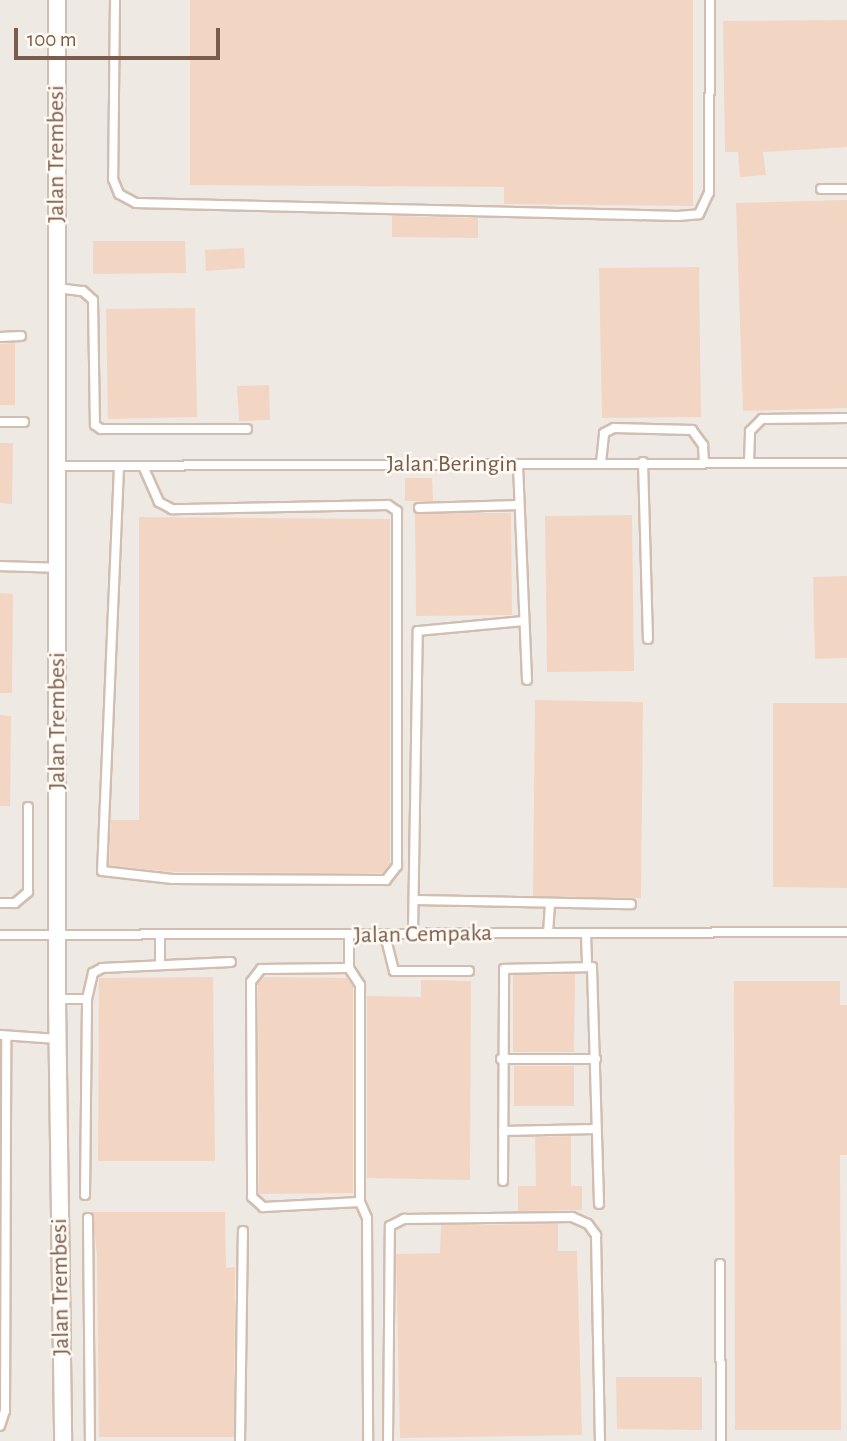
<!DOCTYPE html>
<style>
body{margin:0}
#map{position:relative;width:847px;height:1441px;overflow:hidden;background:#fdf6ec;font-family:"Alegreya Sans",sans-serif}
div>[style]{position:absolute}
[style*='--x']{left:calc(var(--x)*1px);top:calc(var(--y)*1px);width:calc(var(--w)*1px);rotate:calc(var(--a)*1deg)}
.industrial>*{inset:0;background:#efe9e4}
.building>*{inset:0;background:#f3d5c3}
.roads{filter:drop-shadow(2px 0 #d1beb0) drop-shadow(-2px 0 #d1beb0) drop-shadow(0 2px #d1beb0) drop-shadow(0 -2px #d1beb0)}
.lane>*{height:8px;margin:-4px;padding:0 4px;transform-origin:4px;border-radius:4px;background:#fff}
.street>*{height:16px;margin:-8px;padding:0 8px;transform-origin:8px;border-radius:8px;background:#fff}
span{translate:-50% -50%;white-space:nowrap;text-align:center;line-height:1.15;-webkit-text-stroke:5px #fffaf3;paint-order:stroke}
.street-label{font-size:24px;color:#7a5c4d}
.scale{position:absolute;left:14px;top:28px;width:206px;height:32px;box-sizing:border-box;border:4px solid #7a5c4d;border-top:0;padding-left:9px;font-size:21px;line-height:24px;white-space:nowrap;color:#7a5c4d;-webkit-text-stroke:5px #fffaf3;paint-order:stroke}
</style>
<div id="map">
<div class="industrial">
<div style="clip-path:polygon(0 0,847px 0,847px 1441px,0 1441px)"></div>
</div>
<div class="building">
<div style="clip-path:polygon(190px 0,693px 0,693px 206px,504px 204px,504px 187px,190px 185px)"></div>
<div style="clip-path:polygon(847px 20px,847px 147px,763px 152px,766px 175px,740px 177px,738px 152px,725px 152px,723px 21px)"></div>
<div style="clip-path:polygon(847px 200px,847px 408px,743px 411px,736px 203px)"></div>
<div style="clip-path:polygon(392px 216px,478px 218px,478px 238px,392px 237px)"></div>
<div style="clip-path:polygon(93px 241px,185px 241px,186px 273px,93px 274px)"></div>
<div style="clip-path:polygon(244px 248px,245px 268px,206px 271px,205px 250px)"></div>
<div style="clip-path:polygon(699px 267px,701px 417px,602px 418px,599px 268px)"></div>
<div style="clip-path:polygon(195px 308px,197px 417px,108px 419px,106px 309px)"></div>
<div style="clip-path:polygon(15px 343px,15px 405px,0 405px,0 344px)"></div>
<div style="clip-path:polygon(269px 385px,270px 420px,239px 421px,237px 386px)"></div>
<div style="clip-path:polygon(0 443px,13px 443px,12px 504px,0 503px)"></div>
<div style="clip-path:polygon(405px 478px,432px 478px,433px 501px,405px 501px)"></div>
<div style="clip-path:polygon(415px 513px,511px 513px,512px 615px,416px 616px)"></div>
<div style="clip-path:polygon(632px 515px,634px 671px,547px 672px,545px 516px)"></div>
<div style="clip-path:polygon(139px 517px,390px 519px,390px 864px,383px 873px,172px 872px,109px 865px,111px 820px,139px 820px)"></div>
<div style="clip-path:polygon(847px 576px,847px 658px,815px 659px,813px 577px)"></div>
<div style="clip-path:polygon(0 593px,13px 594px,12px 693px,0 693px)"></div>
<div style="clip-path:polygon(535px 700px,643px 702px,641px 898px,533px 896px)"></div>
<div style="clip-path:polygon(773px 703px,847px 703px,847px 888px,773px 887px)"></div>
<div style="clip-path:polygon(0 715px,11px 716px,10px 806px,0 806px)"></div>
<div style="clip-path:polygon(575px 974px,574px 1052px,513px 1052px,513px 975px)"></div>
<div style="clip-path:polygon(213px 977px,215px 1161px,98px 1161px,99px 978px)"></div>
<div style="clip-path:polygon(263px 977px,347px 978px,353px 987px,353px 1193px,259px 1194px,258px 984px)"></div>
<div style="clip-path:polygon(421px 980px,471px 981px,470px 1180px,367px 1178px,367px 996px,421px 997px)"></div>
<div style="clip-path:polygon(734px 981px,840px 981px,840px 1005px,847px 1005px,847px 1155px,840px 1155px,841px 1430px,735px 1430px)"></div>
<div style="clip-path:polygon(514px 1066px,574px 1066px,574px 1106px,514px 1106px)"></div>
<div style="clip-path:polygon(571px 1136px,571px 1186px,582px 1186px,582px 1210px,518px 1211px,518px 1186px,536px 1186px,535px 1137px)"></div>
<div style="clip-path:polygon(92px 1212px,225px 1212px,226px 1268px,235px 1267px,234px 1437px,99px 1437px,97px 1255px)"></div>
<div style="clip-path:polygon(558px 1224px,558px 1251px,577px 1251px,582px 1435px,400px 1438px,396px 1254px,440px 1253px,441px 1225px)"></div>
<div style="clip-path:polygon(616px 1377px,702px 1377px,702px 1430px,617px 1429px)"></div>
</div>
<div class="roads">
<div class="lane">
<div style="--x:115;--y:0;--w:179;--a:90.6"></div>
<div style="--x:113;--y:179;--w:16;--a:68"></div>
<div style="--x:119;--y:194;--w:19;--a:28"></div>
<div style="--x:136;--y:203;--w:542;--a:1.37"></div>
<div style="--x:678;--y:216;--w:21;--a:-5"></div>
<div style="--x:699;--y:214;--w:23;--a:-65"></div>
<div style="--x:709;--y:193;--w:193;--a:-89.7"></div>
<div style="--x:821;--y:189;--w:26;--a:0"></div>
<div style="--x:57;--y:288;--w:26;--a:7"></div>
<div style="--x:83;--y:291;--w:13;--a:42"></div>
<div style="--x:93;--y:300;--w:125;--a:89.1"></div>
<div style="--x:95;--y:425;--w:7;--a:34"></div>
<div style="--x:101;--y:429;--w:146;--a:0"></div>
<div style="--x:0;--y:337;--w:21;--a:-3"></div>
<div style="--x:0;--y:422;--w:24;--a:0"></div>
<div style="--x:643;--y:462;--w:177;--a:88.4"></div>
<div style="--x:749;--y:462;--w:31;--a:-88"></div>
<div style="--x:750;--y:431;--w:17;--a:-45"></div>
<div style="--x:762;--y:419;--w:85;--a:-0.7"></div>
<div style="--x:601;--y:463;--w:30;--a:-84"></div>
<div style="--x:604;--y:433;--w:11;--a:-27"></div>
<div style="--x:614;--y:428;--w:78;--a:1.5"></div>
<div style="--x:692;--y:430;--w:19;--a:54"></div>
<div style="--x:703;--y:445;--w:17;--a:87"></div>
<div style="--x:518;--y:465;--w:215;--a:87.6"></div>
<div style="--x:57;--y:466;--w:790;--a:-0.22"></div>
<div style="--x:119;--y:467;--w:404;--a:92.4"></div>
<div style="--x:102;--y:871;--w:71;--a:6.4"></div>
<div style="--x:173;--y:879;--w:213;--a:0.3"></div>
<div style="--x:386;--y:880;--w:18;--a:-52"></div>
<div style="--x:397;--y:866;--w:355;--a:-90"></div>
<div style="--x:397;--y:511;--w:11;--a:-146"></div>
<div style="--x:388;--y:505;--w:216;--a:178.9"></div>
<div style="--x:172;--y:509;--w:15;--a:-152"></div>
<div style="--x:159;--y:502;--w:39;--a:-114"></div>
<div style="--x:419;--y:508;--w:100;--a:-1.7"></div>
<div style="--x:0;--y:566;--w:59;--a:1.9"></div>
<div style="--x:415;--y:900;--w:216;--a:1.1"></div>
<div style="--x:0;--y:903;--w:15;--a:0"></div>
<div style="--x:15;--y:903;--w:17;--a:-40"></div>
<div style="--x:28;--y:892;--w:85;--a:-90"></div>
<div style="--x:413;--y:933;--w:302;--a:-89.1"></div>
<div style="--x:418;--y:631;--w:105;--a:-5.4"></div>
<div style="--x:548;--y:933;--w:30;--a:-86"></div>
<div style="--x:586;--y:934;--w:33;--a:88"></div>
<div style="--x:0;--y:935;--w:847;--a:-0.2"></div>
<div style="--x:385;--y:935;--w:37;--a:76"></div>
<div style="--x:394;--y:971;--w:75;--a:0"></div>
<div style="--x:349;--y:937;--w:31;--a:90"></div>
<div style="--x:349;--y:968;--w:88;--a:179.3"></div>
<div style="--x:261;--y:969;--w:16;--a:128"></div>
<div style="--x:251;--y:982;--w:215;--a:89.7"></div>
<div style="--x:252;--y:1197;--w:15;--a:42"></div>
<div style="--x:263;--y:1207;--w:97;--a:-3"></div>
<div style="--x:360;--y:1202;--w:217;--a:-90"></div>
<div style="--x:360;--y:985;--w:20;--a:-123"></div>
<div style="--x:160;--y:964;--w:29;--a:-90"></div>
<div style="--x:57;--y:999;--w:30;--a:0"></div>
<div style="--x:87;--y:999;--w:27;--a:-77"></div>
<div style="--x:93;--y:973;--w:10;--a:-29"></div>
<div style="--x:102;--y:968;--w:129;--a:-2.7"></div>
<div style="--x:0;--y:1035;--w:57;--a:4"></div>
<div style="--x:501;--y:1059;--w:95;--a:0"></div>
<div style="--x:503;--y:1131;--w:92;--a:-1.2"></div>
<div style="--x:503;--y:1181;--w:212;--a:-89.7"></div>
<div style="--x:504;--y:969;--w:88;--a:-1.3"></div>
<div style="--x:592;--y:967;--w:237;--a:88.3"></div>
<div style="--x:85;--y:1195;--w:196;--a:-89.4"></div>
<div style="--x:360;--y:1202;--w:17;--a:66"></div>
<div style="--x:367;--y:1218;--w:223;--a:89.7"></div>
<div style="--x:88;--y:1218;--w:223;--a:89.5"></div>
<div style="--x:720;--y:1264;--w:177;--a:89.7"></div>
<div style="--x:0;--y:1426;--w:16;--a:-72"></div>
<div style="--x:5;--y:1411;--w:374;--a:-89.8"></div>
<div style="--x:240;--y:1441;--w:210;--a:-89.2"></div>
<div style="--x:388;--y:1441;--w:215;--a:-89.5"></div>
<div style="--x:390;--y:1226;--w:16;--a:-27"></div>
<div style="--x:404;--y:1219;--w:168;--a:-0.7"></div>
<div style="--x:572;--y:1217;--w:17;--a:24"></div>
<div style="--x:588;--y:1224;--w:14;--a:54"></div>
<div style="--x:596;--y:1235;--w:206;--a:88.9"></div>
</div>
<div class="street">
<div style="--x:57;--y:0;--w:999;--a:90"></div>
<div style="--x:57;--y:999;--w:442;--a:89.2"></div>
</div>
</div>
<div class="street-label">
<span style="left:57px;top:154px;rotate:-90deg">Jalan Trembesi</span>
<span style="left:452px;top:465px">Jalan Beringin</span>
<span style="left:58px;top:721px;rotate:-90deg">Jalan Trembesi</span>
<span style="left:423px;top:935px;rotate:-1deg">Jalan Cempaka</span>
<span style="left:61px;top:1287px;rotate:-91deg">Jalan Trembesi</span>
</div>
<div class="scale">100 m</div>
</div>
